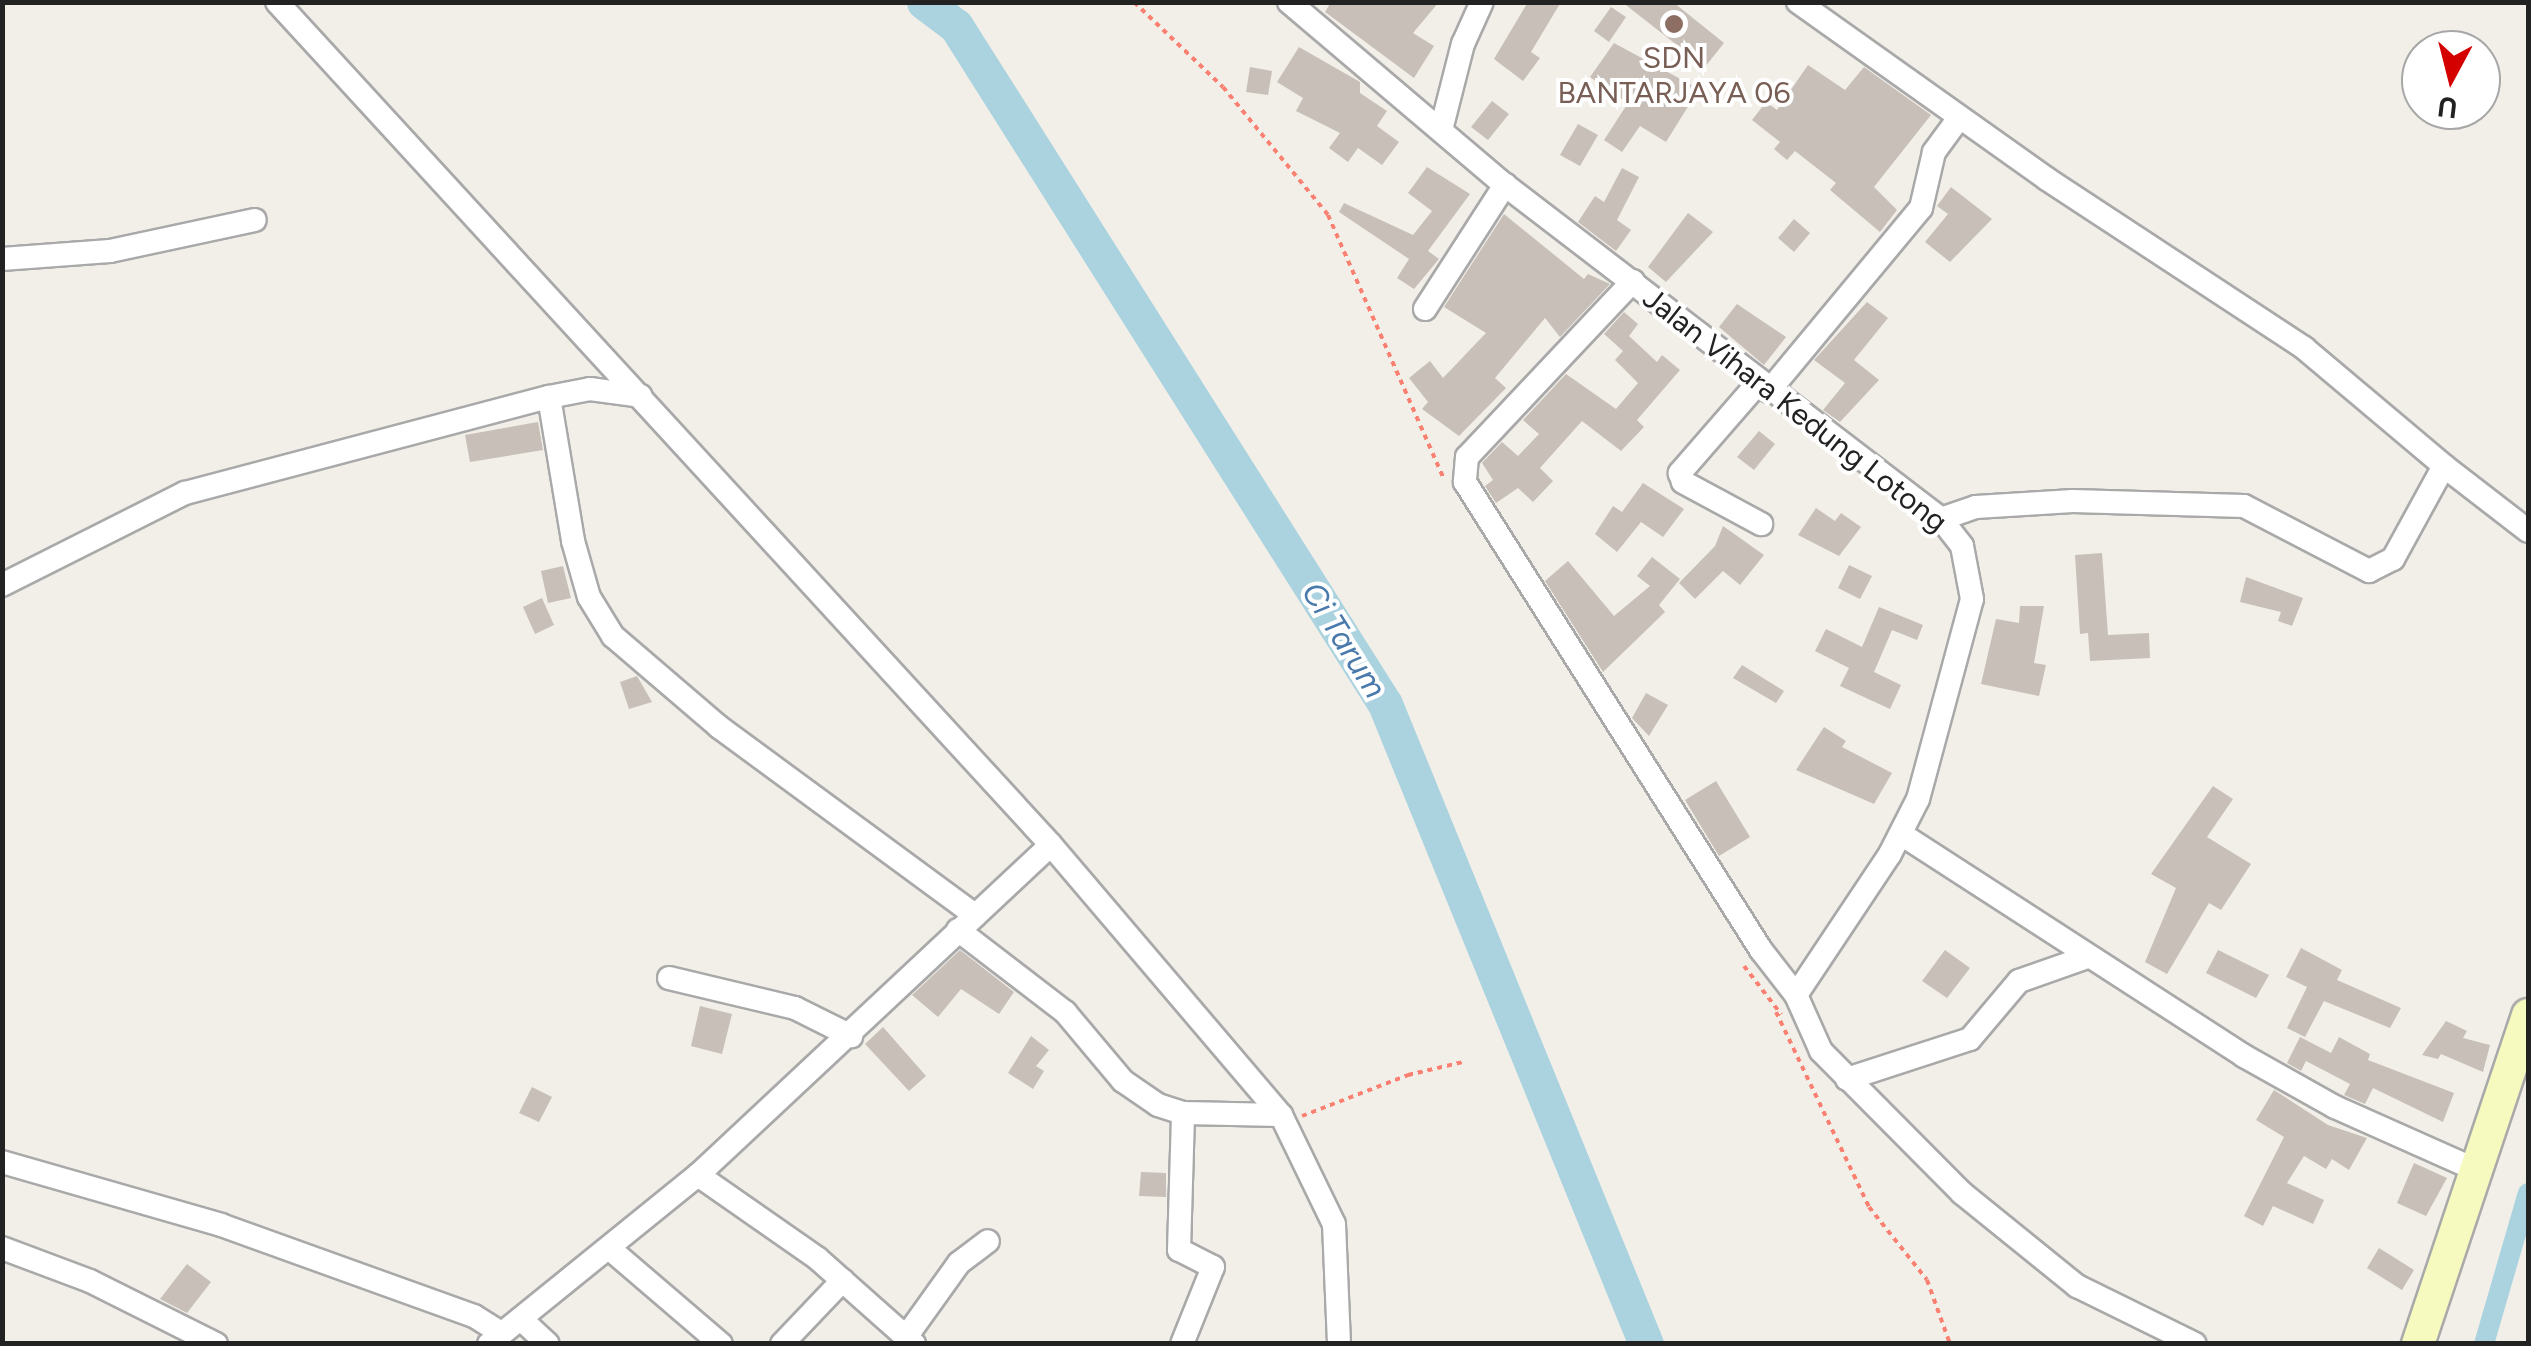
<!DOCTYPE html>
<style>
body{margin:0}
#map{position:relative;width:2531px;height:1346px;overflow:hidden;background:#f2efe9;font-family:Figtree,sans-serif}
div>[style]{position:absolute}
[style*='--x']{left:calc(var(--x)*1px);top:calc(var(--y)*1px);width:calc(var(--w)*1px);rotate:calc(var(--a)*1deg)}
.canal>*{height:20px;margin:-10px;padding:0 10px;transform-origin:10px;border-radius:10px;background:#aad3df}
.river>*{height:35px;margin:-17.5px;padding:0 17.5px;transform-origin:17.5px;border-radius:17.5px;background:#aad3df}
.building>*{inset:0;background:#c7bfb8}
.path>*{height:4px;margin-top:-2px;transform-origin:0;background:repeating-linear-gradient(90deg,#fa8072 0 5px,transparent 0 10px)}
.roads{filter:drop-shadow(2px 0 #a9a9a9) drop-shadow(-2px 0 #a9a9a9) drop-shadow(0 2px #a9a9a9) drop-shadow(0 -2px #a9a9a9)}
.minor>*{height:22px;margin:-11px;padding:0 11px;transform-origin:11px;border-radius:11px;background:#fff}
.secondary>*{height:32px;margin:-16px;padding:0 16px;transform-origin:16px;border-radius:16px;background:#f7fabf}
.dots>*{width:28px;height:28px;translate:-50% -50%;box-sizing:border-box;border:5px solid #fff;border-radius:50%}
span{translate:-50% -50%;white-space:nowrap;text-align:center;line-height:1.15;-webkit-text-stroke:8px #fff;paint-order:stroke}
.education-label{font-size:30px;color:#785e54}
.street-label{font-size:30px;color:#222}
.water-label{font-size:32px;color:#4a7aab;font-style:italic}
.frame{position:absolute;inset:0;border:5px solid #222;pointer-events:none}
.north{position:absolute;left:2401px;top:30px;width:100px;height:100px;box-sizing:border-box;background:#fff;border:2px solid #a7a7a7;border-radius:50%;rotate:187deg;font-size:28px;font-weight:700;line-height:40px;text-align:center;color:#222}
.north::after{content:'';display:block;margin:auto;width:35px;height:45px;background:#d40000;clip-path:polygon(50% 0,100% 100%,50% 72%,0 100%)}
</style>
<div id="map">
<div class="canal">
<div style="--x:2484;--y:1344;--w:157;--a:-73.8"></div>
</div>
<div class="river">
<div style="--x:924;--y:2;--w:40;--a:37"></div>
<div style="--x:956;--y:26;--w:802;--a:57.68"></div>
<div style="--x:1385;--y:704;--w:691;--a:67.81"></div>
</div>
<div class="building">
<div style="clip-path:polygon(1331px 2px,1439px 2px,1413px 33px,1434px 46px,1414px 78px,1325px 12px)"></div>
<div style="clip-path:polygon(1528px 2px,1561px 2px,1531px 52px,1540px 58px,1523px 81px,1494px 59px)"></div>
<div style="clip-path:polygon(1622px 2px,1673px 2px,1724px 43px,1705px 67px)"></div>
<div style="clip-path:polygon(1611px 7px,1626px 17px,1609px 42px,1594px 31px)"></div>
<div style="clip-path:polygon(1614px 43px,1699px 89px,1666px 142px,1640px 126px,1622px 152px,1604px 140px,1628px 103px,1590px 77px)"></div>
<div style="clip-path:polygon(1299px 47px,1360px 82px,1360px 93px,1387px 111px,1377px 126px,1399px 142px,1382px 165px,1358px 148px,1348px 162px,1329px 148px,1340px 133px,1296px 111px,1303px 98px,1277px 82px)"></div>
<div style="clip-path:polygon(1808px 65px,1845px 90px,1864px 67px,1931px 115px,1874px 187px,1897px 210px,1880px 232px,1830px 190px,1836px 183px,1795px 151px,1787px 160px,1774px 149px,1780px 142px,1752px 120px,1766px 102px,1777px 110px)"></div>
<div style="clip-path:polygon(1250px 67px,1272px 71px,1268px 95px,1246px 92px)"></div>
<div style="clip-path:polygon(1492px 101px,1509px 114px,1488px 140px,1471px 127px)"></div>
<div style="clip-path:polygon(1578px 124px,1598px 135px,1580px 166px,1560px 155px)"></div>
<div style="clip-path:polygon(1427px 167px,1470px 194px,1428px 251px,1439px 259px,1414px 289px,1397px 278px,1409px 259px,1339px 212px,1344px 203px,1413px 235px,1432px 211px,1408px 193px)"></div>
<div style="clip-path:polygon(1622px 168px,1639px 177px,1617px 220px,1631px 230px,1616px 251px,1578px 222px,1595px 196px,1604px 202px)"></div>
<div style="clip-path:polygon(1951px 187px,1992px 219px,1950px 262px,1925px 242px,1948px 214px,1937px 206px)"></div>
<div style="clip-path:polygon(1688px 213px,1713px 232px,1666px 282px,1648px 267px)"></div>
<div style="clip-path:polygon(1504px 214px,1584px 279px,1588px 274px,1610px 284px,1560px 337px,1545px 318px,1495px 378px,1506px 388px,1459px 436px,1422px 409px,1428px 402px,1409px 378px,1430px 361px,1443px 378px,1486px 333px,1444px 307px)"></div>
<div style="clip-path:polygon(1794px 219px,1810px 233px,1794px 252px,1778px 238px)"></div>
<div style="clip-path:polygon(1867px 302px,1888px 318px,1854px 360px,1879px 380px,1840px 422px,1823px 410px,1845px 383px,1814px 360px)"></div>
<div style="clip-path:polygon(1737px 304px,1786px 337px,1764px 365px,1719px 327px)"></div>
<div style="clip-path:polygon(1624px 312px,1638px 324px,1629px 336px,1657px 362px,1662px 355px,1680px 370px,1637px 420px,1644px 427px,1621px 451px,1582px 421px,1540px 468px,1553px 481px,1533px 502px,1518px 488px,1496px 503px,1485px 486px,1493px 480px,1482px 463px,1502px 442px,1518px 456px,1539px 434px,1523px 420px,1566px 374px,1616px 409px,1638px 383px,1615px 360px,1623px 351px,1604px 334px)"></div>
<div style="clip-path:polygon(538px 422px,543px 450px,470px 462px,465px 435px)"></div>
<div style="clip-path:polygon(1759px 431px,1775px 444px,1754px 470px,1737px 457px)"></div>
<div style="clip-path:polygon(1643px 483px,1684px 509px,1663px 537px,1641px 522px,1617px 552px,1595px 534px,1613px 506px,1622px 512px)"></div>
<div style="clip-path:polygon(1816px 508px,1835px 521px,1841px 513px,1861px 527px,1839px 556px,1798px 535px)"></div>
<div style="clip-path:polygon(1723px 526px,1764px 555px,1740px 585px,1723px 571px,1695px 599px,1679px 583px,1715px 546px)"></div>
<div style="clip-path:polygon(2102px 553px,2108px 635px,2149px 633px,2150px 658px,2090px 661px,2088px 633px,2080px 634px,2075px 555px)"></div>
<div style="clip-path:polygon(1652px 557px,1680px 579px,1659px 605px,1665px 612px,1603px 672px,1545px 581px,1568px 561px,1614px 616px,1650px 586px,1637px 576px)"></div>
<div style="clip-path:polygon(1849px 565px,1872px 576px,1860px 599px,1838px 588px)"></div>
<div style="clip-path:polygon(563px 566px,571px 598px,548px 603px,541px 571px)"></div>
<div style="clip-path:polygon(2246px 577px,2303px 598px,2292px 626px,2278px 621px,2281px 612px,2240px 602px)"></div>
<div style="clip-path:polygon(542px 598px,554px 625px,535px 634px,523px 607px)"></div>
<div style="clip-path:polygon(2020px 606px,2044px 606px,2034px 663px,2046px 665px,2039px 696px,1981px 684px,1996px 619px,2019px 623px)"></div>
<div style="clip-path:polygon(1879px 607px,1923px 625px,1917px 640px,1892px 630px,1874px 672px,1901px 685px,1890px 709px,1840px 686px,1849px 668px,1815px 651px,1826px 629px,1862px 647px)"></div>
<div style="clip-path:polygon(1742px 665px,1784px 691px,1776px 703px,1733px 678px)"></div>
<div style="clip-path:polygon(637px 676px,652px 702px,629px 709px,620px 682px)"></div>
<div style="clip-path:polygon(1646px 693px,1668px 705px,1649px 736px,1632px 718px)"></div>
<div style="clip-path:polygon(1824px 727px,1846px 741px,1842px 747px,1892px 773px,1874px 804px,1796px 770px)"></div>
<div style="clip-path:polygon(1716px 781px,1750px 837px,1719px 856px,1685px 800px)"></div>
<div style="clip-path:polygon(2213px 786px,2233px 799px,2207px 837px,2251px 864px,2221px 910px,2209px 903px,2167px 974px,2145px 962px,2176px 888px,2151px 874px)"></div>
<div style="clip-path:polygon(2301px 948px,2342px 970px,2337px 980px,2401px 1008px,2390px 1028px,2324px 1001px,2305px 1037px,2287px 1028px,2307px 987px,2286px 977px)"></div>
<div style="clip-path:polygon(960px 950px,1014px 992px,999px 1014px,961px 989px,938px 1017px,912px 995px)"></div>
<div style="clip-path:polygon(1945px 950px,1970px 968px,1947px 998px,1922px 981px)"></div>
<div style="clip-path:polygon(2218px 950px,2269px 975px,2256px 998px,2206px 973px)"></div>
<div style="clip-path:polygon(700px 1006px,732px 1014px,722px 1054px,691px 1046px)"></div>
<div style="clip-path:polygon(2446px 1021px,2467px 1031px,2463px 1038px,2490px 1045px,2483px 1072px,2441px 1054px,2438px 1059px,2422px 1055px)"></div>
<div style="clip-path:polygon(883px 1027px,926px 1076px,909px 1091px,865px 1044px)"></div>
<div style="clip-path:polygon(1031px 1036px,1049px 1050px,1036px 1066px,1044px 1071px,1033px 1089px,1008px 1073px)"></div>
<div style="clip-path:polygon(2300px 1037px,2331px 1053px,2339px 1037px,2370px 1054px,2368px 1060px,2454px 1093px,2443px 1122px,2373px 1088px,2365px 1104px,2344px 1095px,2350px 1084px,2306px 1061px,2301px 1071px,2287px 1063px)"></div>
<div style="clip-path:polygon(532px 1087px,552px 1097px,539px 1122px,519px 1113px)"></div>
<div style="clip-path:polygon(2274px 1090px,2328px 1125px,2367px 1138px,2349px 1170px,2332px 1159px,2326px 1169px,2304px 1156px,2287px 1183px,2324px 1200px,2313px 1224px,2273px 1206px,2263px 1226px,2244px 1216px,2284px 1137px,2256px 1120px)"></div>
<div style="clip-path:polygon(2414px 1163px,2447px 1178px,2426px 1216px,2397px 1203px)"></div>
<div style="clip-path:polygon(1141px 1172px,1166px 1173px,1166px 1197px,1139px 1196px)"></div>
<div style="clip-path:polygon(2379px 1248px,2414px 1270px,2402px 1290px,2367px 1268px)"></div>
<div style="clip-path:polygon(187px 1264px,211px 1282px,187px 1313px,160px 1299px)"></div>
</div>
<div class="path">
<div style="--x:1134;--y:2;--w:123;--a:43.7"></div>
<div style="--x:1223;--y:87;--w:166;--a:50.6"></div>
<div style="--x:1328;--y:215;--w:286;--a:66.3"></div>
<div style="--x:1744;--y:966;--w:61;--a:52.4"></div>
<div style="--x:1776;--y:1012;--w:216;--a:64.5"></div>
<div style="--x:1869;--y:1207;--w:93;--a:51.5"></div>
<div style="--x:1927;--y:1280;--w:68;--a:70.2"></div>
<div style="--x:1302;--y:1116;--w:114;--a:-21.1"></div>
<div style="--x:1408;--y:1075;--w:57;--a:-13.3"></div>
</div>
<div class="roads">
<div class="minor">
<div style="--x:277;--y:2;--w:1144;--a:47.44"></div>
<div style="--x:1051;--y:845;--w:355;--a:49.6"></div>
<div style="--x:1281;--y:1115;--w:121;--a:64.1"></div>
<div style="--x:1334;--y:1224;--w:120;--a:87.6"></div>
<div style="--x:1289;--y:2;--w:283;--a:40.3"></div>
<div style="--x:1505;--y:185;--w:549;--a:37.45"></div>
<div style="--x:1941;--y:519;--w:34;--a:52"></div>
<div style="--x:1962;--y:546;--w:54;--a:79.3"></div>
<div style="--x:1972;--y:599;--w:207;--a:105.1"></div>
<div style="--x:1918;--y:799;--w:62;--a:117"></div>
<div style="--x:1890;--y:854;--w:169;--a:123.7"></div>
<div style="--x:1796;--y:995;--w:61;--a:65.9"></div>
<div style="--x:1821;--y:1051;--w:200;--a:45.2"></div>
<div style="--x:1962;--y:1193;--w:148;--a:39"></div>
<div style="--x:2077;--y:1286;--w:131;--a:26.2"></div>
<div style="--x:1798;--y:2;--w:305;--a:35.4"></div>
<div style="--x:2047;--y:179;--w:308;--a:33.3"></div>
<div style="--x:2304;--y:348;--w:183;--a:40.1"></div>
<div style="--x:1441;--y:130;--w:89;--a:-75.7"></div>
<div style="--x:1463;--y:44;--w:46;--a:-65.7"></div>
<div style="--x:2;--y:259;--w:108;--a:-4.2"></div>
<div style="--x:110;--y:251;--w:148;--a:-12.1"></div>
<div style="--x:1633;--y:281;--w:242;--a:133.3"></div>
<div style="--x:1467;--y:457;--w:25;--a:95"></div>
<div style="--x:1465;--y:482;--w:554;--a:57.69"></div>
<div style="--x:1761;--y:950;--w:57;--a:52.1"></div>
<div style="--x:1425;--y:309;--w:148;--a:-57.2"></div>
<div style="--x:1759;--y:382;--w:121;--a:131"></div>
<div style="--x:1680;--y:473;--w:9;--a:72"></div>
<div style="--x:1683;--y:482;--w:89;--a:28.3"></div>
<div style="--x:1769;--y:391;--w:238;--a:-50.3"></div>
<div style="--x:1921;--y:208;--w:57;--a:-76.9"></div>
<div style="--x:1934;--y:152;--w:42;--a:-53.7"></div>
<div style="--x:549;--y:397;--w:42;--a:-11"></div>
<div style="--x:590;--y:389;--w:51;--a:7.8"></div>
<div style="--x:1941;--y:519;--w:37;--a:-19"></div>
<div style="--x:1976;--y:507;--w:97;--a:-3.5"></div>
<div style="--x:2073;--y:501;--w:171;--a:1.7"></div>
<div style="--x:2244;--y:506;--w:141;--a:27.5"></div>
<div style="--x:2369;--y:571;--w:27;--a:-27"></div>
<div style="--x:2393;--y:559;--w:106;--a:-61.3"></div>
<div style="--x:2444;--y:466;--w:106;--a:37.7"></div>
<div style="--x:2;--y:585;--w:205;--a:-26.7"></div>
<div style="--x:185;--y:493;--w:376;--a:-14.8"></div>
<div style="--x:549;--y:397;--w:146;--a:80.5"></div>
<div style="--x:573;--y:541;--w:58;--a:74.1"></div>
<div style="--x:589;--y:597;--w:46;--a:58.4"></div>
<div style="--x:613;--y:636;--w:140;--a:40.6"></div>
<div style="--x:719;--y:727;--w:318;--a:36.3"></div>
<div style="--x:1901;--y:834;--w:409;--a:32.9"></div>
<div style="--x:2244;--y:1056;--w:104;--a:29.3"></div>
<div style="--x:2335;--y:1107;--w:158;--a:24"></div>
<div style="--x:958;--y:930;--w:135;--a:37.5"></div>
<div style="--x:1065;--y:1012;--w:90;--a:50"></div>
<div style="--x:1123;--y:1081;--w:42;--a:34.4"></div>
<div style="--x:1158;--y:1105;--w:26;--a:18"></div>
<div style="--x:1183;--y:1113;--w:98;--a:1.2"></div>
<div style="--x:669;--y:978;--w:130;--a:13.4"></div>
<div style="--x:795;--y:1008;--w:63;--a:26.6"></div>
<div style="--x:1847;--y:1079;--w:129;--a:-18"></div>
<div style="--x:1970;--y:1039;--w:76;--a:-49.8"></div>
<div style="--x:2019;--y:981;--w:72;--a:-19.4"></div>
<div style="--x:2;--y:1162;--w:228;--a:16"></div>
<div style="--x:221;--y:1225;--w:269;--a:19.8"></div>
<div style="--x:474;--y:1316;--w:32;--a:32"></div>
<div style="--x:698;--y:1175;--w:145;--a:34.9"></div>
<div style="--x:817;--y:1258;--w:130;--a:41.6"></div>
<div style="--x:2;--y:1248;--w:94;--a:20.6"></div>
<div style="--x:90;--y:1281;--w:141;--a:26.6"></div>
<div style="--x:610;--y:1249;--w:146;--a:40.6"></div>
<div style="--x:522;--y:1320;--w:35;--a:43"></div>
<div style="--x:906;--y:1337;--w:91;--a:-54.4"></div>
<div style="--x:959;--y:1263;--w:36;--a:-37"></div>
<div style="--x:489;--y:1344;--w:269;--a:-39"></div>
<div style="--x:698;--y:1175;--w:483;--a:-43.1"></div>
<div style="--x:782;--y:1344;--w:88;--a:-46.4"></div>
<div style="--x:1182;--y:1344;--w:83;--a:-68.1"></div>
<div style="--x:1213;--y:1267;--w:38;--a:-153"></div>
<div style="--x:1179;--y:1250;--w:137;--a:-88.3"></div>
</div>
<div class="secondary">
<div style="--x:2418;--y:1344;--w:347;--a:-71.5"></div>
</div>
</div>
<div class="dots">
<div style="left:1674px;top:24px;background:#8d6e63"></div>
</div>
<div class="education-label">
<span style="left:1674px;top:75px">SDN<br>BANTARJAYA 06</span>
</div>
<div class="street-label">
<span style="left:1795px;top:410px;rotate:38deg">Jalan Vihara Kedung Lotong</span>
</div>
<div class="water-label">
<span style="left:1344px;top:640px;rotate:58deg">Ci Tarum</span>
</div>
<div class="frame"></div>
<div class="north">U</div>
</div>
